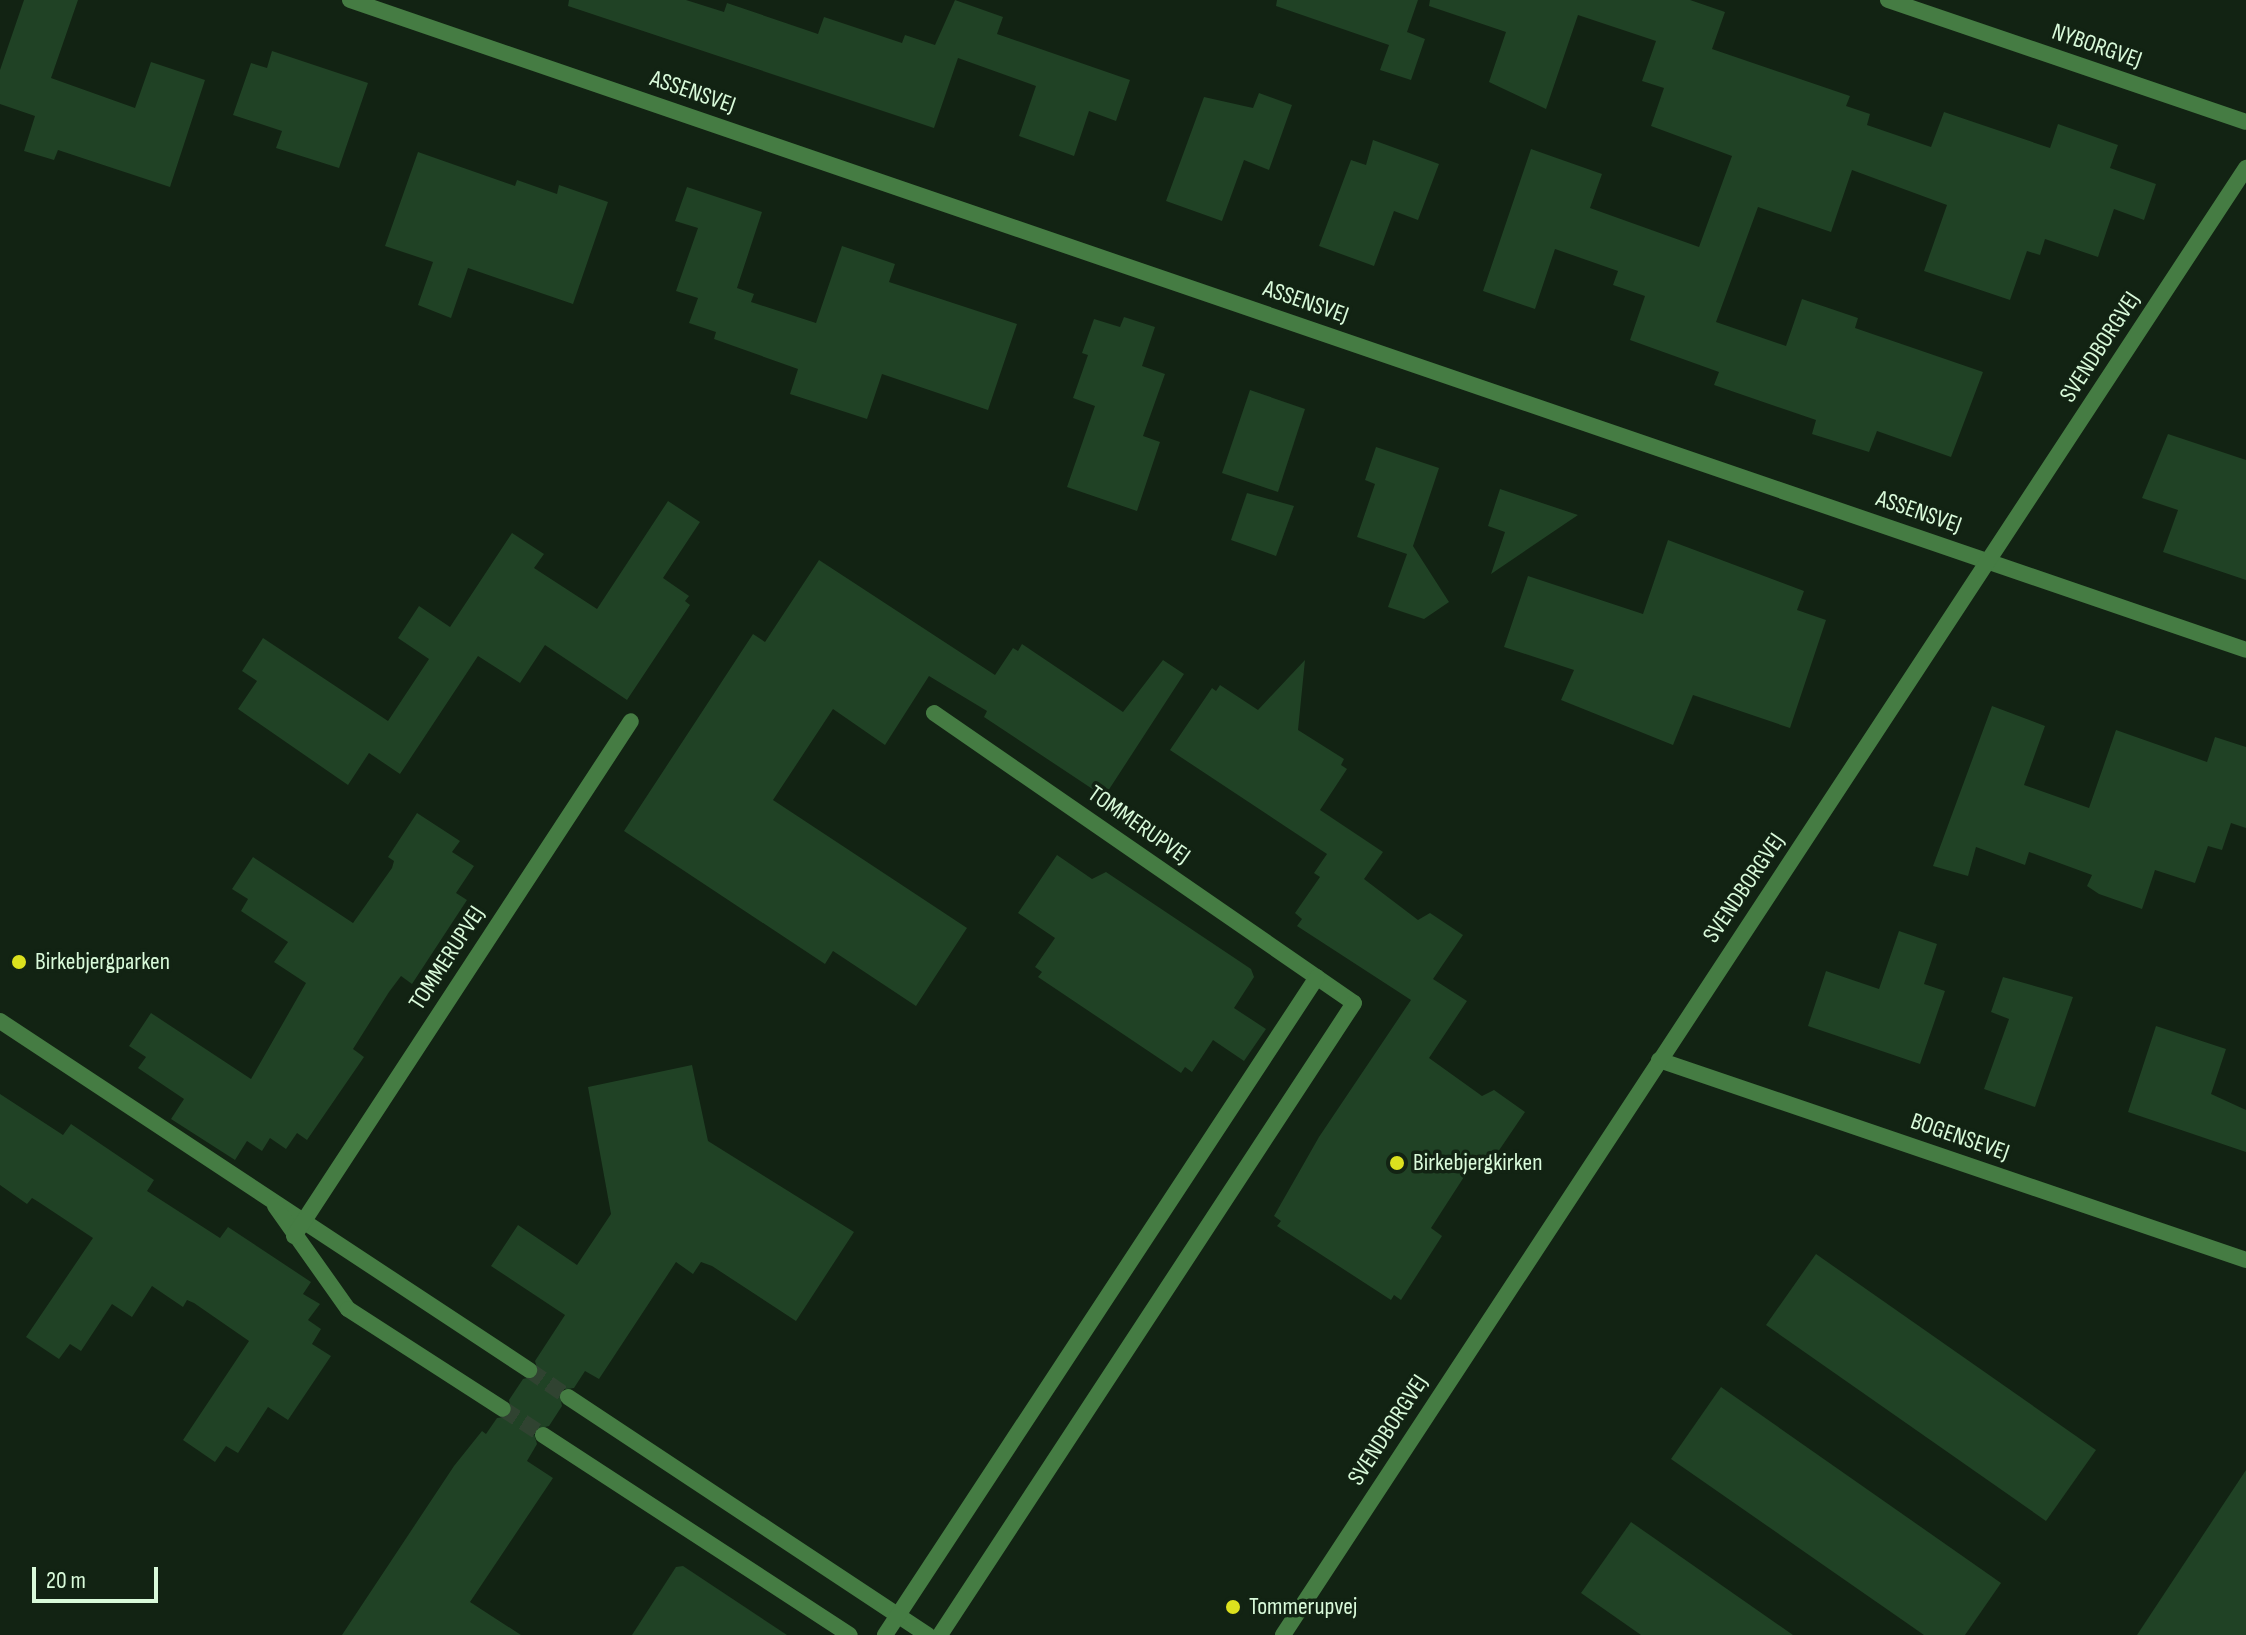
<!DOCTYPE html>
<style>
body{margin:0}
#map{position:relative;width:2246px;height:1635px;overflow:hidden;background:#122313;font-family:"Sofia Sans Condensed",sans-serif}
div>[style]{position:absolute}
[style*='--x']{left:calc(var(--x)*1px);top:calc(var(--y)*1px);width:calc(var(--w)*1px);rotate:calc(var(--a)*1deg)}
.building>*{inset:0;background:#204225}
.street-tunnel>*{height:16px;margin-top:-8px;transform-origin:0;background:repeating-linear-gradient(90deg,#304331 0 16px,transparent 0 24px)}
.street>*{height:16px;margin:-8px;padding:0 8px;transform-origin:8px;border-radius:8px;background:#457c43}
.dots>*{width:22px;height:22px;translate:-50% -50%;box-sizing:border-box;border:4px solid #122313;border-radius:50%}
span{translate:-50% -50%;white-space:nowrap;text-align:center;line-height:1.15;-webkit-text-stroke:7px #122313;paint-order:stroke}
.street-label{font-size:24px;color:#d9fada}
.poi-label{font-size:24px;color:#d9fada}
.left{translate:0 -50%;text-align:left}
.scale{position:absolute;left:32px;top:1567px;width:126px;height:36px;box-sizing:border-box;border:4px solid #d9fada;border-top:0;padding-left:10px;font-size:24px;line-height:28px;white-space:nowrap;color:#d9fada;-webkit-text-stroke:6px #122313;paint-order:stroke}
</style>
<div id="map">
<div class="building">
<div style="clip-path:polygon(24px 0,78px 0,51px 78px,135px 108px,151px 62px,205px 80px,170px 187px,58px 150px,54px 160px,24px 151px,35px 116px,0 104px,0 70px)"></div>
<div style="clip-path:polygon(569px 0,686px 0,724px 12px,727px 3px,818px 34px,824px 17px,902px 43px,905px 35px,935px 45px,955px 0,1003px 17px,997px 34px,1130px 80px,1116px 121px,1089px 111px,1074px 156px,1019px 136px,1036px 86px,958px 58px,934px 128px,568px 6px)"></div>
<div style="clip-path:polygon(1277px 0,1418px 0,1407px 32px,1425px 39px,1411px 80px,1380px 70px,1389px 45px,1276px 6px)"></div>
<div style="clip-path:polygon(1430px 0,1690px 0,1725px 12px,1712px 49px,1850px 96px,1846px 106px,1870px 114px,1867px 125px,1931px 147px,1944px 112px,2050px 148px,2058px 124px,2118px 145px,2110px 168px,2156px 184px,2144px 220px,2114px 209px,2098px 257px,2045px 239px,2040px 255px,2027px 251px,2010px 300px,1924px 271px,1947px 205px,1852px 170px,1831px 232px,1758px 207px,1716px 322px,1786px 346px,1802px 299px,1858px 318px,1855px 328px,1983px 372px,1951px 457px,1877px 431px,1869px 452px,1812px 434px,1816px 420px,1714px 385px,1719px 372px,1630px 340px,1645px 296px,1613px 285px,1618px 271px,1555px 249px,1535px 309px,1483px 291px,1531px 149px,1602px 174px,1590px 208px,1699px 247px,1732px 156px,1651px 126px,1664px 88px,1642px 81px,1656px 41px,1578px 15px,1546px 109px,1489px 82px,1506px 32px,1429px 6px)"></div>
<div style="clip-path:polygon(272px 51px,368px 83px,339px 168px,276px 148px,282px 131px,233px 115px,251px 63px,267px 68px)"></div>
<div style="clip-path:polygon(1259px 93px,1292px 105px,1269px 170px,1244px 160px,1222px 221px,1166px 201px,1204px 97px,1253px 108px)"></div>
<div style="clip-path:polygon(1373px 140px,1439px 164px,1418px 220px,1394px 211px,1374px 266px,1319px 246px,1351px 160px,1366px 165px)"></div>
<div style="clip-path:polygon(418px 152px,515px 186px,517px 180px,557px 194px,559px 185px,608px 202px,573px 304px,468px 268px,451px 318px,418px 305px,433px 262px,385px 246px)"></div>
<div style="clip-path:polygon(687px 187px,762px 212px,737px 288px,754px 294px,751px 302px,816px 323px,842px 246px,895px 264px,889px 282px,1017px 324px,988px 410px,882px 374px,867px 419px,790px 394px,798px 369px,714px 339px,716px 332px,689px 323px,698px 298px,676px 291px,698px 228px,675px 221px)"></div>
<div style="clip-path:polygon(1124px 317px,1155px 327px,1142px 366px,1165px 374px,1143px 436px,1160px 442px,1137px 511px,1067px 487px,1095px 406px,1073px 398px,1088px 355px,1082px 353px,1094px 319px,1120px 327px)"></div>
<div style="clip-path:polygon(1250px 390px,1305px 409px,1278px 492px,1222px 473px)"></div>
<div style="clip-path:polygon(2168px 434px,2246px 460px,2246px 580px,2163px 552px,2178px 510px,2142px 498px)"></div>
<div style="clip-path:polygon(1376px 447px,1439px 468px,1413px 546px,1449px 602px,1424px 619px,1388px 607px,1407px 554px,1357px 537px,1375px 484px,1365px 480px)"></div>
<div style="clip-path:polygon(1500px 489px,1578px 515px,1491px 574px,1505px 532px,1488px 526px)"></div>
<div style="clip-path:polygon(1247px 493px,1294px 506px,1276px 556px,1231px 540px)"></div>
<div style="clip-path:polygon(668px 501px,700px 522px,663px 578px,689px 596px,685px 601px,690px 605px,627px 700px,545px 645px,520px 683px,478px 656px,400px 774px,369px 753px,348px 785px,238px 709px,257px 681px,242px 671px,263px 638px,388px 721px,429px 659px,398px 638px,419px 606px,450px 627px,512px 533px,544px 554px,534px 568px,597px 609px)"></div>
<div style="clip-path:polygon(1668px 540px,1804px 591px,1797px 610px,1826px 620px,1790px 728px,1693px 695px,1673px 745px,1561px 700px,1574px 670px,1504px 647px,1528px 576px,1643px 614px)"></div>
<div style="clip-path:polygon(819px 560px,995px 675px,1013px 648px,1018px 651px,1022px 644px,1123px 712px,1163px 660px,1184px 674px,1108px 791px,1101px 786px,1097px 792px,984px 717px,987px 711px,929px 676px,885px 745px,833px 709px,773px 800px,967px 928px,916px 1006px,833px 951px,825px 964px,624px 831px,753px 634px,765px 642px)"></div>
<div style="clip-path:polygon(1305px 660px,1298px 730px,1344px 759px,1341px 765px,1347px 769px,1320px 810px,1383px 852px,1364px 879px,1418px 920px,1430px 913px,1463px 935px,1433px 979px,1467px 1001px,1429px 1058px,1482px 1096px,1494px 1090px,1525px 1112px,1483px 1174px,1471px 1166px,1431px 1228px,1442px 1236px,1401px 1300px,1394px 1295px,1391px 1300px,1277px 1226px,1281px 1221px,1274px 1216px,1319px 1137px,1411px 1000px,1297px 926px,1302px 919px,1295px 913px,1320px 877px,1314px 873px,1327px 854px,1170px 750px,1212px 688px,1216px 691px,1220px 685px,1258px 710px)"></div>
<div style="clip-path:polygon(1992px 706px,2045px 726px,2024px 785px,2089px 808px,2116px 730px,2207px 762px,2215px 737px,2246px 747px,2246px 828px,2231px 823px,2222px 850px,2208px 846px,2195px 883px,2155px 870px,2142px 909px,2099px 894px,2087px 886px,2092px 875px,2029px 852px,2025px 865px,1976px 847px,1968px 876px,1933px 866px)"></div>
<div style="clip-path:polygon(417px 813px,460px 841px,452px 852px,474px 866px,456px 893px,467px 900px,412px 984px,401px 976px,389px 992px,353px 1049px,364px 1057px,307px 1140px,297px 1133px,286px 1149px,270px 1138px,262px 1151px,247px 1141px,235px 1160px,171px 1119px,184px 1099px,138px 1068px,146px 1057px,129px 1046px,151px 1013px,251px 1079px,306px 983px,274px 962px,288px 942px,241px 911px,248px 899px,232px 889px,253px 857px,353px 923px,392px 868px,394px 861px,388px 857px)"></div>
<div style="clip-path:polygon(1057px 855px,1092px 879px,1106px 872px,1251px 969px,1254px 977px,1234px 1008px,1266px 1029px,1244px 1061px,1213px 1040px,1192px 1072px,1185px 1067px,1181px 1073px,1038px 977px,1042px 972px,1035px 967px,1055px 938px,1018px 913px)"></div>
<div style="clip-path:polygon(1899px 931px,1937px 944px,1924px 984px,1945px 991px,1920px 1064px,1808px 1026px,1826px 971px,1879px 989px)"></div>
<div style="clip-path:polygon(2003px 977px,2073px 997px,2035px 1107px,1984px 1089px,2009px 1019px,1991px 1012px)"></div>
<div style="clip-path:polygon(2156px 1026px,2226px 1049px,2211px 1094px,2246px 1110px,2246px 1152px,2128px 1112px)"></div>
<div style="clip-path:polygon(692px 1065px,708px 1141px,854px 1232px,796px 1321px,712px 1266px,701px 1262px,693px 1274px,676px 1262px,599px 1379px,585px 1371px,574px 1388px,559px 1390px,562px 1406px,549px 1426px,533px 1430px,537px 1444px,527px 1461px,553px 1478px,470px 1602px,521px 1635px,342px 1635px,454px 1466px,482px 1431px,486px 1434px,497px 1418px,512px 1416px,509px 1400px,523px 1379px,539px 1375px,535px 1361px,565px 1315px,491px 1266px,518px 1225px,577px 1265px,611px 1214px,588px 1087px)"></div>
<div style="clip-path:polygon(0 1094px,63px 1135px,71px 1124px,154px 1180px,147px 1191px,220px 1238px,228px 1227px,311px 1282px,303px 1294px,320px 1304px,308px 1320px,321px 1329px,312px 1344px,331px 1356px,288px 1420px,268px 1407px,238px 1453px,226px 1446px,215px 1462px,183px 1440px,249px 1341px,194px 1303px,187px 1300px,183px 1307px,152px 1286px,132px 1317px,112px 1304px,81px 1351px,70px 1344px,59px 1359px,26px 1337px,93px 1238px,37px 1201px,32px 1198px,27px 1204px,0 1185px)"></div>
<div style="clip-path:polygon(1816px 1254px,2096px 1450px,2046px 1521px,1766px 1325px)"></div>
<div style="clip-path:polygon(1721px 1387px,2001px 1583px,1965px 1635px,1924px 1635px,1671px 1459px)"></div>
<div style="clip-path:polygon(2246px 1470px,2246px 1635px,2137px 1635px)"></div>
<div style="clip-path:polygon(1631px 1522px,1793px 1635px,1641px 1635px,1581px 1593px)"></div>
<div style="clip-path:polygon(683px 1566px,787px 1635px,632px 1635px,676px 1567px)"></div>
</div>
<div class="street-tunnel">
<div style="--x:529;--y:1370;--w:47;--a:34.7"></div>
<div style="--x:503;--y:1409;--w:48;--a:33"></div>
</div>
<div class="street">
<div style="--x:350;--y:0;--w:2004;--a:18.92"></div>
<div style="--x:1888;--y:0;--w:378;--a:18.8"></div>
<div style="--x:934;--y:713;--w:510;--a:34.62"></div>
<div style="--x:1354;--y:1003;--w:756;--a:123.23"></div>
<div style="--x:0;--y:1021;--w:634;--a:33.41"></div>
<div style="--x:1659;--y:1060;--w:620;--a:18.81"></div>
<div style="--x:275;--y:1206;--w:126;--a:54.7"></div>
<div style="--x:348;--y:1309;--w:184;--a:32.8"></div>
<div style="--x:294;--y:1236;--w:615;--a:-56.8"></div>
<div style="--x:568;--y:1397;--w:432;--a:33.5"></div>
<div style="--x:543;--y:1435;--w:366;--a:33.1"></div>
<div style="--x:885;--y:1635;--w:787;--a:-56.71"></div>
<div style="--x:1283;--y:1635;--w:1755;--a:-56.72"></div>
</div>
<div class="dots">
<div style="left:19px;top:962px;background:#dce11e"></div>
<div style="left:1397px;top:1163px;background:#dce11e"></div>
<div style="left:1233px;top:1607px;background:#dce11e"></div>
</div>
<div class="street-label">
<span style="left:2097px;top:46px;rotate:19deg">NYBORGVEJ</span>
<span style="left:693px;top:92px;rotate:19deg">ASSENSVEJ</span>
<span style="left:1306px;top:302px;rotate:19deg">ASSENSVEJ</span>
<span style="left:2100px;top:347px;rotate:-57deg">SVENDBORGVEJ</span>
<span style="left:1919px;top:512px;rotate:19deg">ASSENSVEJ</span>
<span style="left:1139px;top:825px;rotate:35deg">TOMMERUPVEJ</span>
<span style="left:1744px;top:888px;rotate:-56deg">SVENDBORGVEJ</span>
<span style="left:447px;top:958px;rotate:-57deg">TOMMERUPVEJ</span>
<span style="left:1960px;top:1137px;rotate:19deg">BOGENSEVEJ</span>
<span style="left:1388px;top:1430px;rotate:-57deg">SVENDBORGVEJ</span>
</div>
<div class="poi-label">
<span class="left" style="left:35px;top:962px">Birkebjergparken</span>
<span class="left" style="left:1413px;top:1163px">Birkebjergkirken</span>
<span class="left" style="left:1249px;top:1607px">Tommerupvej</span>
</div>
<div class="scale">20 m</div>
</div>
